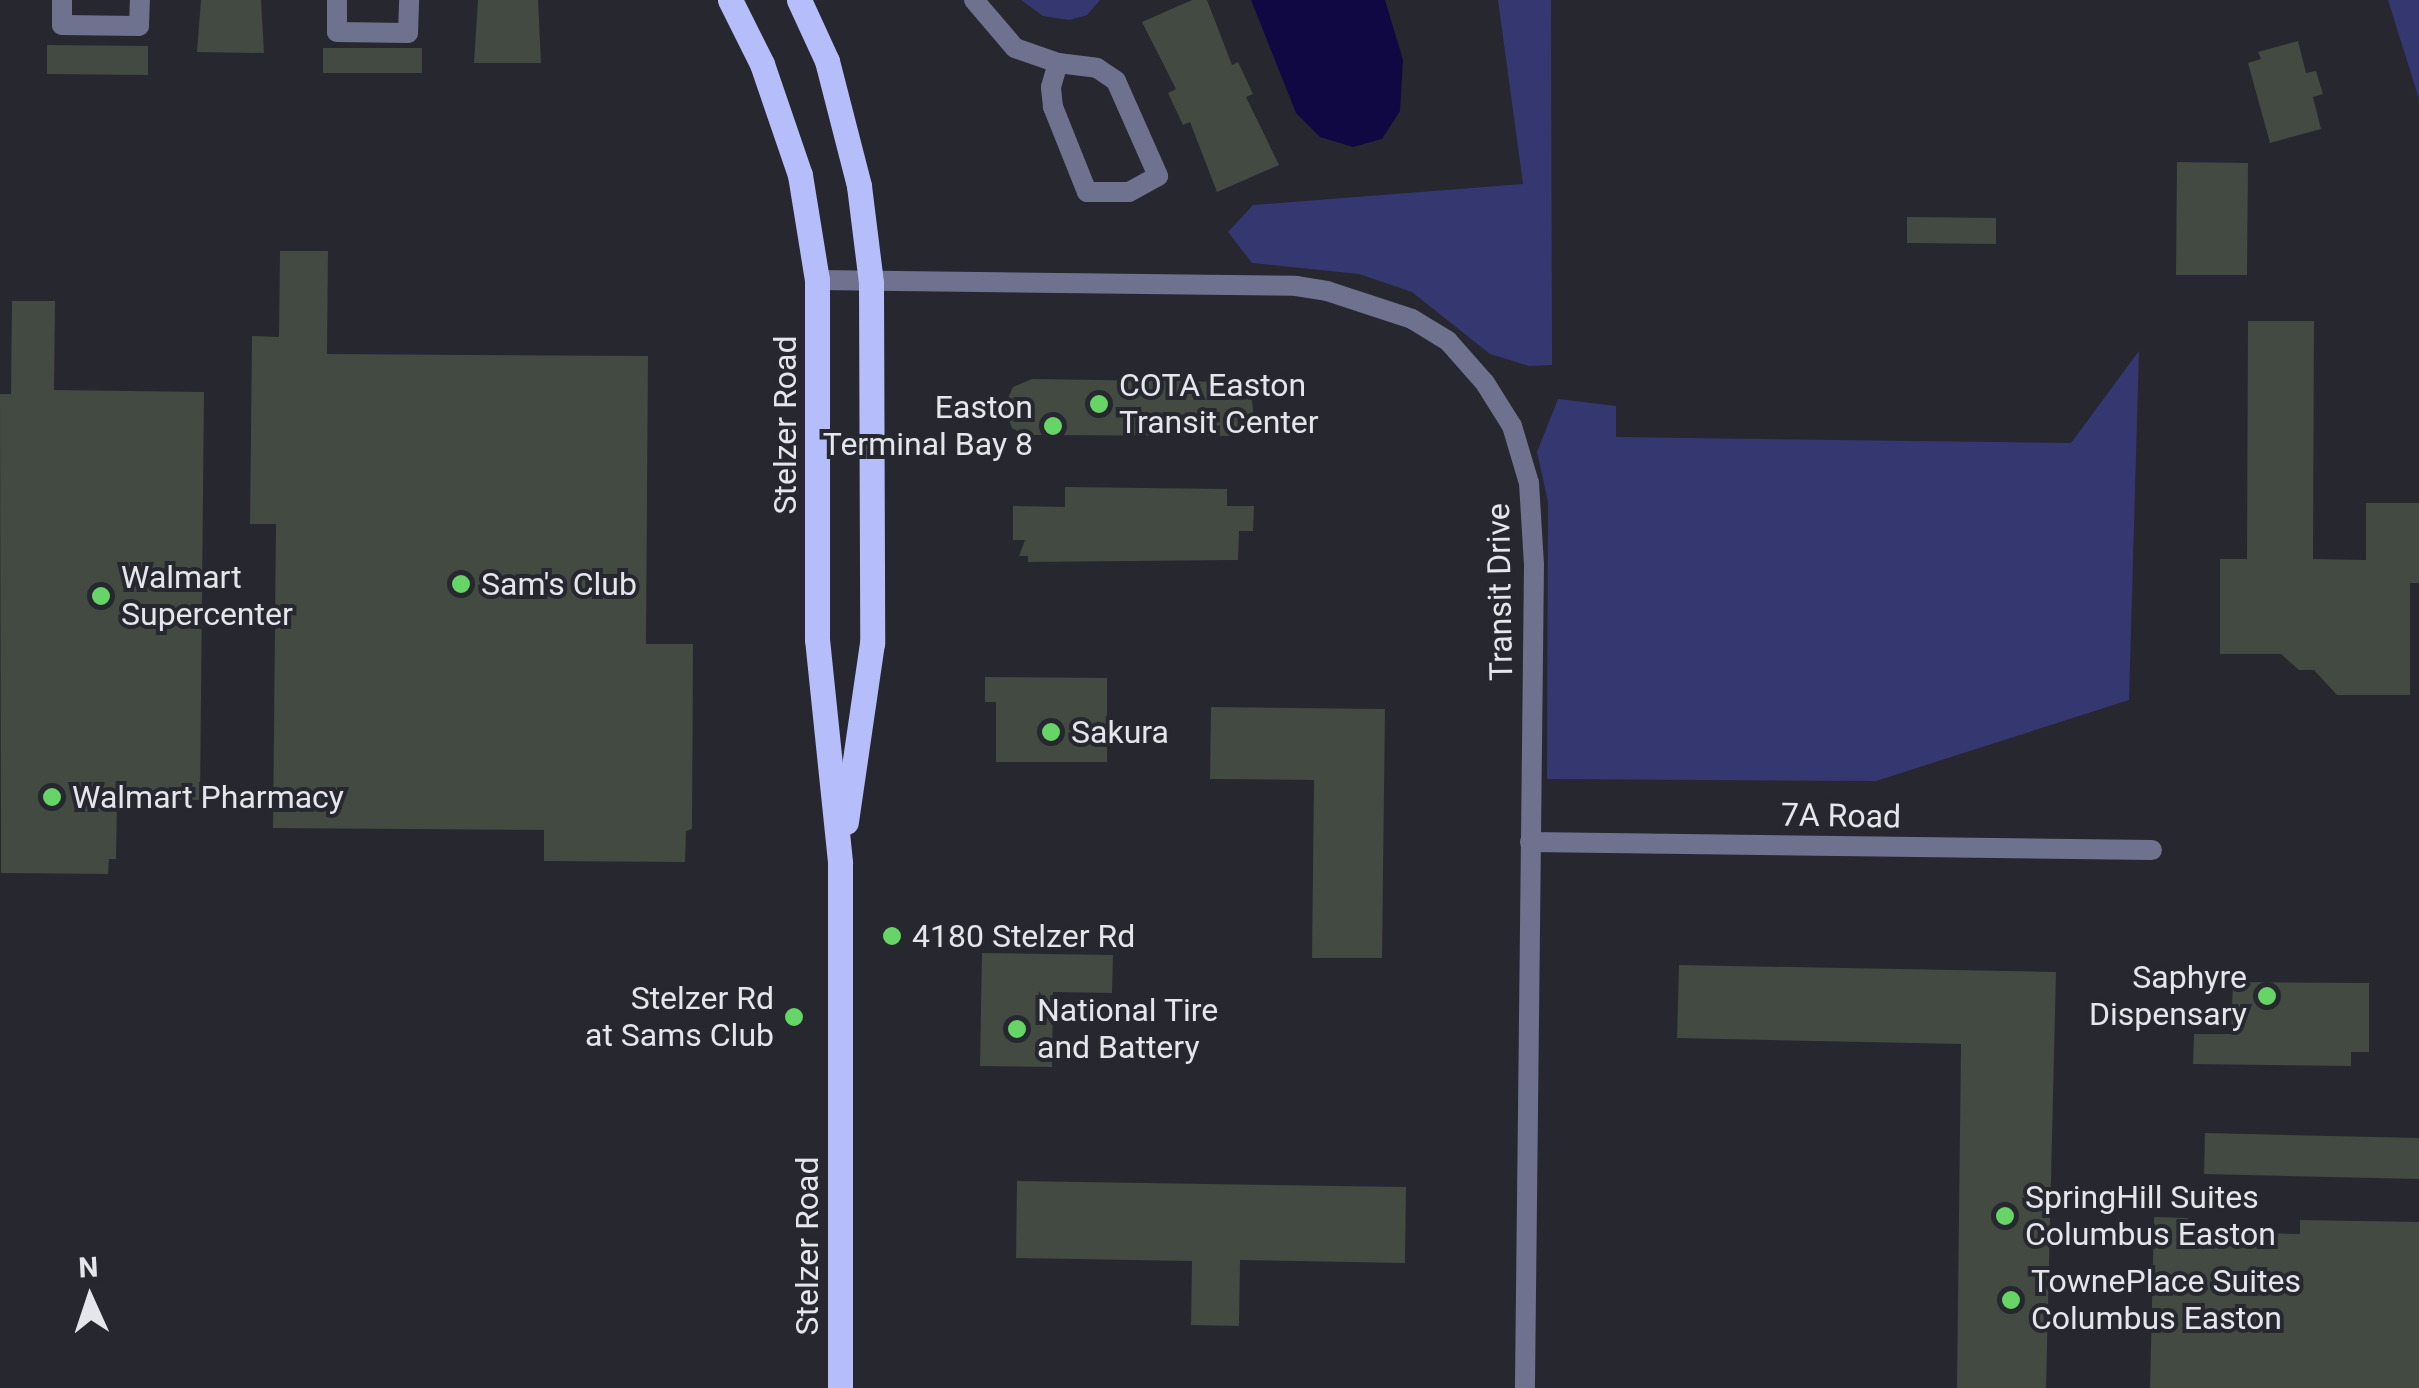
<!DOCTYPE html>
<style>
body{margin:0}
#map{position:relative;width:2419px;height:1388px;overflow:hidden;background:#26272f;font-family:Roboto,sans-serif}
div>[style]{position:absolute}
[style*='--x']{left:calc(var(--x)*1px);top:calc(var(--y)*1px);width:calc(var(--w)*1px);rotate:calc(var(--a)*1deg)}
.green>*{inset:0;background:#353770}
.water>*{inset:0;background:#100842}
.building>*{inset:0;background:#424a42}
.street>*{height:20px;margin:-10px;padding:0 10px;transform-origin:10px;border-radius:10px;background:#6e728f}
.primary>*{height:25px;margin:-12.5px;padding:0 12.5px;transform-origin:12.5px;border-radius:12.5px;background:#b5bdfa}
.dots>*{width:28px;height:28px;translate:-50% -50%;box-sizing:border-box;border:5px solid #26272f;border-radius:50%}
span{translate:-50% -50%;white-space:nowrap;text-align:center;line-height:1.15;-webkit-text-stroke:8px #26272f;paint-order:stroke}
.poi-label{font-size:32px;color:#e5e6eb}
.left{translate:0 -50%;text-align:left}
.right{translate:-100% -50%;text-align:right}
.street-label{font-size:32px;color:#e5e6eb}
.north{position:absolute;left:40px;top:1248px;width:100px;height:100px;-webkit-text-stroke:8px #26272f;paint-order:stroke;rotate:357deg;font-size:28px;font-weight:700;line-height:40px;text-align:center;color:#e5e6eb}
.north::after{content:'';display:block;margin:auto;width:35px;height:45px;background:#e5e6eb;clip-path:polygon(50% 0,100% 100%,50% 72%,0 100%)}
</style>
<div id="map">
<div class="green">
<div style="clip-path:polygon(1021px 0,1100px 0,1087px 15px,1069px 20px,1043px 16px)"></div>
<div style="clip-path:polygon(1498px 0,1551px 0,1552px 365px,1529px 366px,1490px 354px,1412px 292px,1359px 274px,1252px 263px,1228px 232px,1253px 205px,1523px 184px)"></div>
<div style="clip-path:polygon(2388px 0,2419px 0,2419px 99px)"></div>
<div style="clip-path:polygon(2139px 351px,2129px 700px,1876px 781px,1547px 779px,1548px 502px,1537px 452px,1558px 399px,1616px 406px,1616px 437px,2071px 443px)"></div>
</div>
<div class="water">
<div style="clip-path:polygon(1251px 0,1385px 0,1403px 60px,1400px 111px,1382px 139px,1353px 147px,1320px 137px,1296px 113px)"></div>
</div>
<div class="building">
<div style="clip-path:polygon(201px 0,261px 0,264px 53px,197px 52px)"></div>
<div style="clip-path:polygon(478px 0,538px 0,541px 63px,474px 63px)"></div>
<div style="clip-path:polygon(1192px 0,1207px 0,1232px 65px,1238px 62px,1253px 94px,1246px 97px,1279px 165px,1217px 192px,1190px 122px,1183px 125px,1168px 93px,1176px 89px,1142px 22px)"></div>
<div style="clip-path:polygon(2298px 41px,2306px 73px,2316px 71px,2323px 94px,2313px 97px,2321px 129px,2270px 143px,2248px 63px,2261px 59px,2258px 52px)"></div>
<div style="clip-path:polygon(47px 45px,148px 46px,148px 75px,47px 74px)"></div>
<div style="clip-path:polygon(323px 48px,422px 48px,422px 73px,323px 73px)"></div>
<div style="clip-path:polygon(2177px 162px,2248px 163px,2247px 275px,2176px 275px)"></div>
<div style="clip-path:polygon(1907px 217px,1996px 218px,1996px 244px,1907px 243px)"></div>
<div style="clip-path:polygon(280px 251px,328px 251px,327px 354px,648px 356px,646px 644px,693px 644px,692px 829px,686px 831px,685px 862px,544px 861px,544px 830px,273px 828px,276px 524px,250px 524px,252px 336px,279px 337px)"></div>
<div style="clip-path:polygon(12px 301px,55px 301px,54px 390px,204px 392px,200px 800px,117px 799px,116px 859px,109px 859px,108px 874px,1px 873px,0 394px,11px 394px)"></div>
<div style="clip-path:polygon(2248px 321px,2314px 321px,2313px 559px,2366px 560px,2366px 503px,2419px 503px,2419px 583px,2410px 583px,2410px 695px,2337px 695px,2314px 670px,2299px 670px,2281px 654px,2220px 654px,2220px 559px,2247px 559px)"></div>
<div style="clip-path:polygon(1032px 379px,1235px 382px,1251px 394px,1254px 417px,1247px 430px,1234px 436px,1024px 435px,1012px 428px,1004px 407px,1013px 387px)"></div>
<div style="clip-path:polygon(1065px 487px,1227px 489px,1227px 506px,1254px 506px,1253px 531px,1239px 531px,1238px 560px,1028px 562px,1028px 556px,1019px 556px,1025px 540px,1013px 540px,1013px 506px,1065px 507px)"></div>
<div style="clip-path:polygon(985px 677px,1107px 678px,1107px 762px,996px 762px,996px 702px,985px 702px)"></div>
<div style="clip-path:polygon(1211px 707px,1385px 709px,1382px 958px,1312px 958px,1314px 780px,1210px 779px)"></div>
<div style="clip-path:polygon(982px 953px,1113px 955px,1112px 993px,1053px 992px,1052px 1067px,980px 1066px)"></div>
<div style="clip-path:polygon(1679px 965px,2056px 972px,2046px 1388px,1957px 1388px,1961px 1044px,1677px 1038px)"></div>
<div style="clip-path:polygon(2233px 982px,2369px 983px,2369px 1052px,2351px 1052px,2351px 1066px,2193px 1064px,2194px 1034px,2231px 1034px)"></div>
<div style="clip-path:polygon(2205px 1133px,2419px 1138px,2419px 1179px,2204px 1174px)"></div>
<div style="clip-path:polygon(1017px 1181px,1406px 1187px,1405px 1263px,1240px 1260px,1239px 1326px,1191px 1325px,1192px 1261px,1016px 1258px)"></div>
<div style="clip-path:polygon(2154px 1217px,2188px 1218px,2188px 1231px,2300px 1234px,2300px 1220px,2419px 1222px,2419px 1388px,2150px 1388px)"></div>
</div>
<div class="street">
<div style="--x:62;--y:0;--w:25;--a:90"></div>
<div style="--x:62;--y:25;--w:77;--a:0.7"></div>
<div style="--x:139;--y:26;--w:26;--a:-88"></div>
<div style="--x:337;--y:0;--w:32;--a:90"></div>
<div style="--x:337;--y:32;--w:71;--a:0.8"></div>
<div style="--x:408;--y:33;--w:33;--a:-88"></div>
<div style="--x:974;--y:0;--w:63;--a:49.5"></div>
<div style="--x:1015;--y:48;--w:46;--a:19.2"></div>
<div style="--x:1058;--y:63;--w:39;--a:7"></div>
<div style="--x:1097;--y:68;--w:23;--a:34"></div>
<div style="--x:1116;--y:81;--w:104;--a:66.1"></div>
<div style="--x:1158;--y:176;--w:33;--a:151"></div>
<div style="--x:1129;--y:192;--w:42;--a:180"></div>
<div style="--x:1087;--y:192;--w:92;--a:-111.8"></div>
<div style="--x:1053;--y:107;--w:20;--a:-96"></div>
<div style="--x:1051;--y:87;--w:25;--a:-74"></div>
<div style="--x:817;--y:280;--w:479;--a:0.7"></div>
<div style="--x:1296;--y:286;--w:31;--a:9"></div>
<div style="--x:1327;--y:291;--w:89;--a:18.2"></div>
<div style="--x:1412;--y:319;--w:42;--a:31.4"></div>
<div style="--x:1448;--y:341;--w:56;--a:48.6"></div>
<div style="--x:1485;--y:383;--w:51;--a:57.9"></div>
<div style="--x:1512;--y:426;--w:59;--a:73.4"></div>
<div style="--x:1529;--y:483;--w:81;--a:86.5"></div>
<div style="--x:1534;--y:564;--w:824;--a:90.63"></div>
<div style="--x:1530;--y:842;--w:622;--a:0.74"></div>
</div>
<div class="primary">
<div style="--x:730;--y:0;--w:72;--a:63.4"></div>
<div style="--x:762;--y:64;--w:117;--a:71.1"></div>
<div style="--x:800;--y:175;--w:106;--a:80.8"></div>
<div style="--x:817;--y:280;--w:359;--a:90"></div>
<div style="--x:817;--y:639;--w:225;--a:84.1"></div>
<div style="--x:840;--y:863;--w:525;--a:90"></div>
<div style="--x:799;--y:0;--w:67;--a:65.3"></div>
<div style="--x:827;--y:61;--w:129;--a:75.6"></div>
<div style="--x:859;--y:186;--w:98;--a:82.9"></div>
<div style="--x:871;--y:283;--w:360;--a:89.8"></div>
<div style="--x:872;--y:643;--w:181;--a:98.3"></div>
</div>
<div class="dots">
<div style="left:1099px;top:404px;background:#66d466"></div>
<div style="left:1053px;top:426px;background:#66d466"></div>
<div style="left:461px;top:584px;background:#66d466"></div>
<div style="left:101px;top:596px;background:#66d466"></div>
<div style="left:1051px;top:732px;background:#66d466"></div>
<div style="left:52px;top:797px;background:#66d466"></div>
<div style="left:892px;top:936px;background:#66d466"></div>
<div style="left:2267px;top:996px;background:#66d466"></div>
<div style="left:794px;top:1017px;background:#66d466"></div>
<div style="left:1017px;top:1029px;background:#66d466"></div>
<div style="left:2005px;top:1216px;background:#66d466"></div>
<div style="left:2011px;top:1300px;background:#66d466"></div>
</div>
<div class="poi-label">
<span class="left" style="left:1119px;top:404px">COTA Easton<br>Transit Center</span>
<span class="right" style="left:1033px;top:426px">Easton<br>Terminal Bay 8</span>
<span class="left" style="left:121px;top:596px">Walmart<br>Supercenter</span>
<span class="left" style="left:481px;top:584px">Sam's Club</span>
<span class="left" style="left:1071px;top:732px">Sakura</span>
<span class="left" style="left:72px;top:797px">Walmart Pharmacy</span>
<span class="left" style="left:912px;top:936px">4180 Stelzer Rd</span>
<span class="right" style="left:2247px;top:996px">Saphyre<br>Dispensary</span>
<span class="right" style="left:774px;top:1017px">Stelzer Rd<br>at Sams Club</span>
<span class="left" style="left:1037px;top:1029px">National Tire<br>and Battery</span>
<span class="left" style="left:2025px;top:1216px">SpringHill Suites<br>Columbus Easton</span>
<span class="left" style="left:2031px;top:1300px">TownePlace Suites<br>Columbus Easton</span>
</div>
<div class="street-label">
<span style="left:785px;top:425px;rotate:-90deg">Stelzer Road</span>
<span style="left:1500px;top:592px;rotate:-91deg">Transit Drive</span>
<span style="left:1841px;top:816px;rotate:1deg">7A Road</span>
<span style="left:807px;top:1246px;rotate:-90deg">Stelzer Road</span>
</div>
<div class="north">N</div>
</div>
